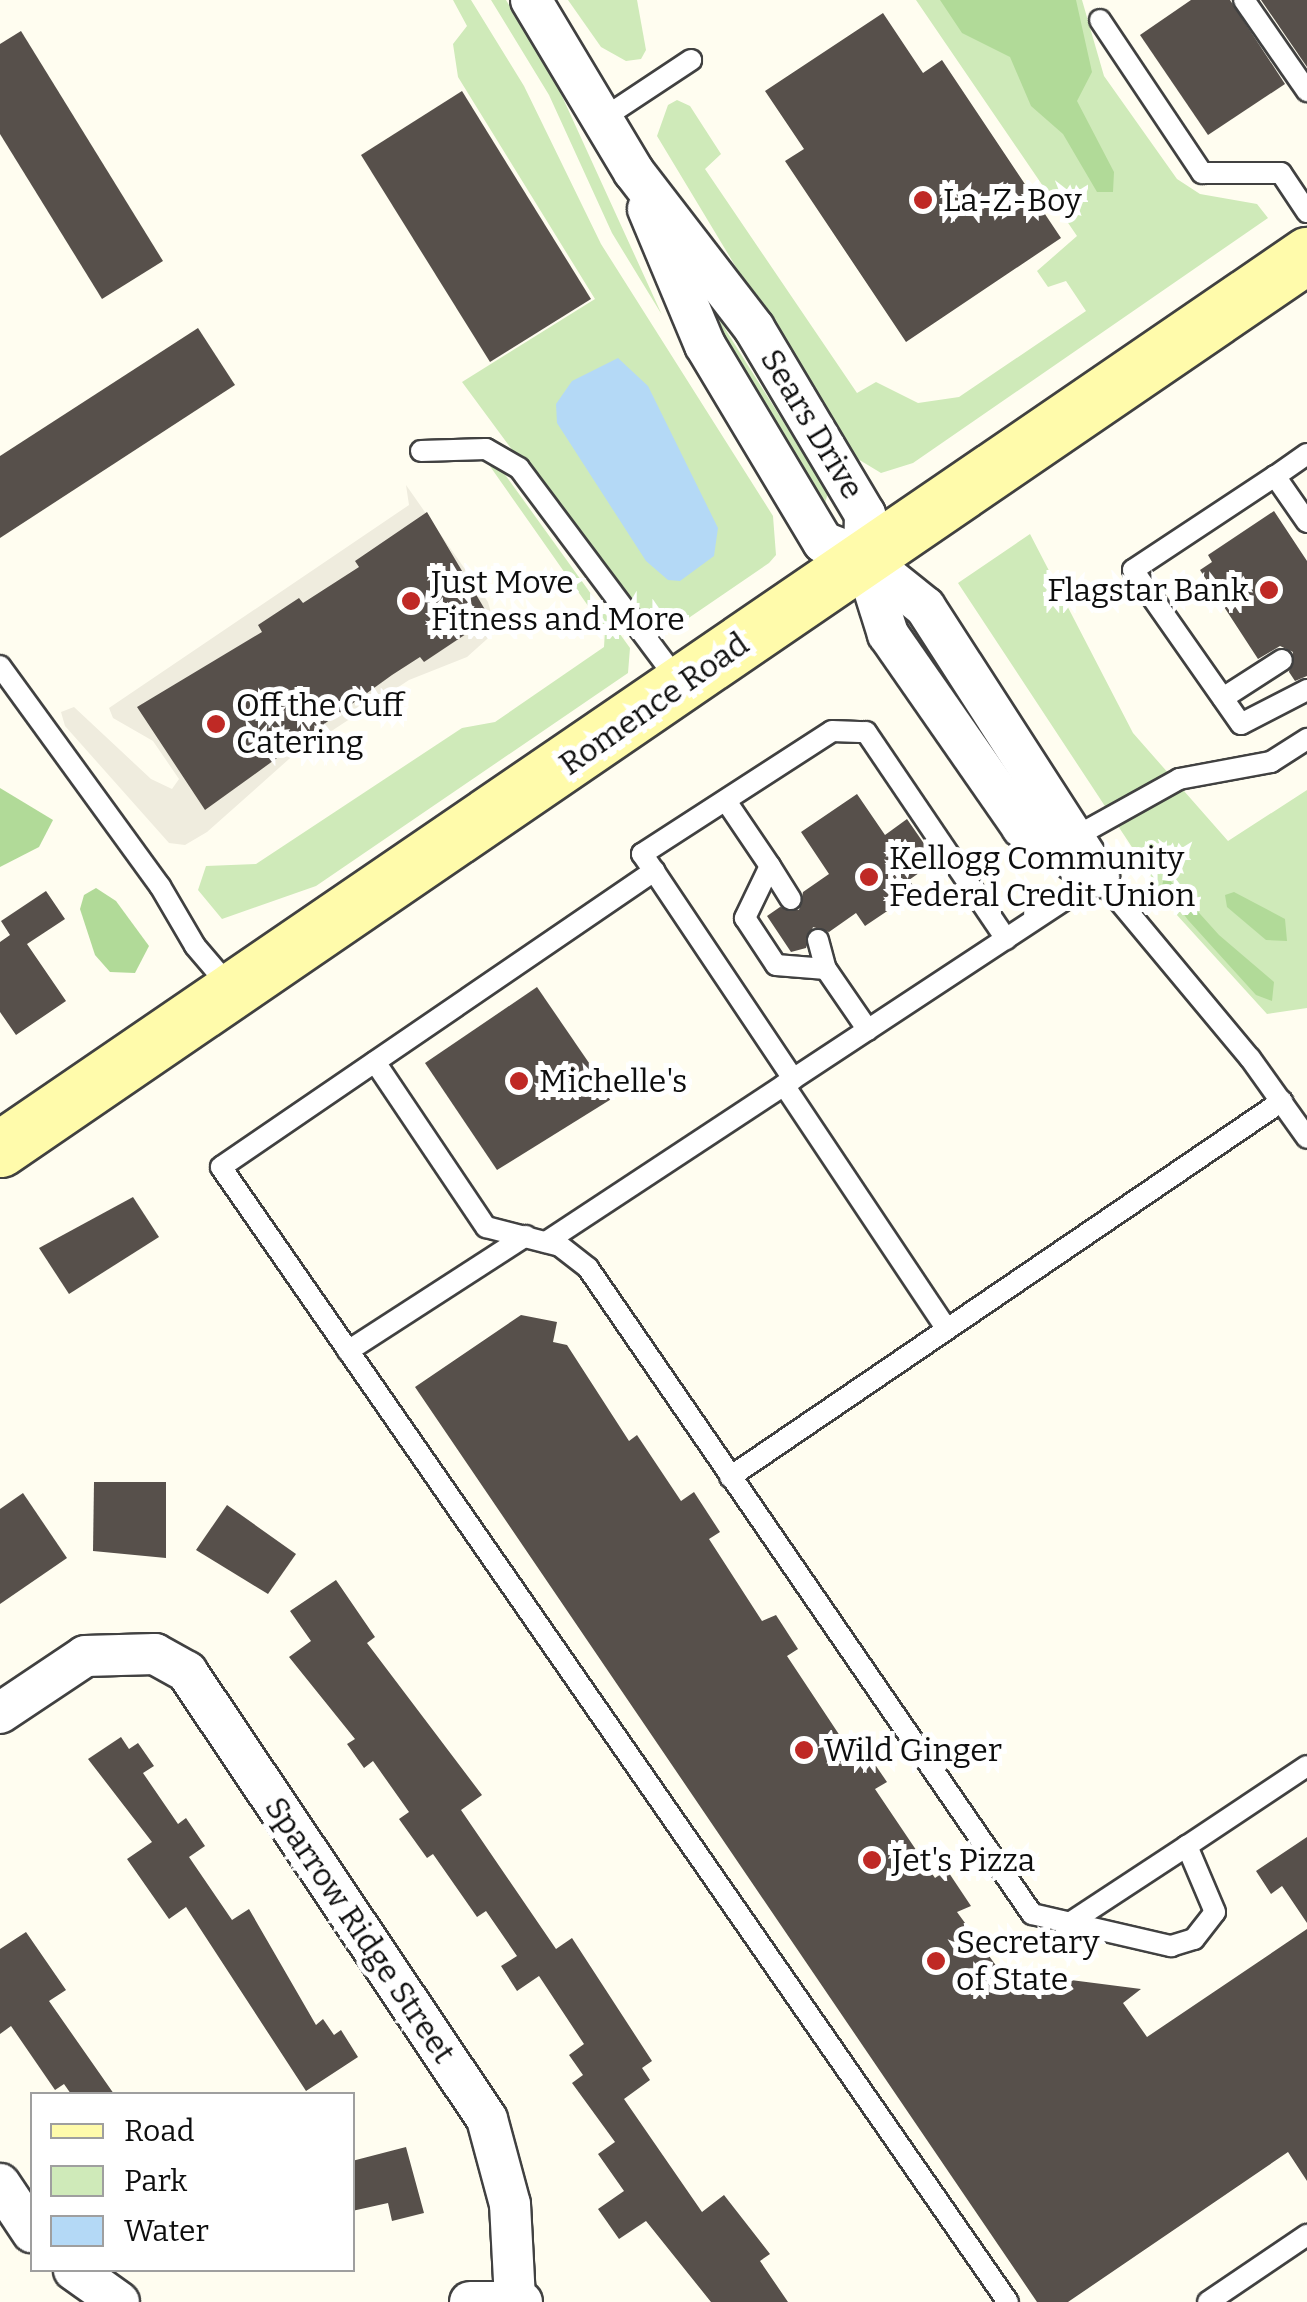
<!DOCTYPE html>
<style>
body{margin:0}
#map{position:relative;width:1307px;height:2302px;overflow:hidden;background:#fffdf0;font-family:Bitter,serif}
div>[style]{position:absolute}
[style*='--x']{left:calc(var(--x)*1px);top:calc(var(--y)*1px);width:calc(var(--w)*1px);rotate:calc(var(--a)*1deg)}
.green>*{inset:0;background:#cfeab9}
.forest>*{inset:0;background:#b1da98}
.plaza>*{inset:0;background:#efecde}
.water>*{inset:0;background:#b4d9f6}
.building>*{inset:0;background:#57504b}
.roads{filter:drop-shadow(2px 0 #414141) drop-shadow(-2px 0 #414141) drop-shadow(0 2px #414141) drop-shadow(0 -2px #414141)}
.lane>*{height:20px;margin:-10px;padding:0 10px;transform-origin:10px;border-radius:10px;background:#fff}
.street>*{height:40px;margin:-20px;padding:0 20px;transform-origin:20px;border-radius:20px;background:#fff}
.secondary>*{height:55px;margin:-27.5px;padding:0 27.5px;transform-origin:27.5px;border-radius:27.5px;background:#fffbab}
.dots>*{width:28px;height:28px;translate:-50% -50%;box-sizing:border-box;border:5px solid #fff;border-radius:50%}
span{translate:-50% -50%;white-space:nowrap;text-align:center;line-height:1.15;-webkit-text-stroke:10px #fff;paint-order:stroke}
.poi-label{font-size:32px;color:#0e0e0e}
.left{translate:0 -50%;text-align:left}
.right{translate:-100% -50%;text-align:right}
.street-label{font-size:32px;color:#0e0e0e}
.legend{position:absolute;left:30px;top:2092px;width:325px;height:180px;box-sizing:border-box;background:#fff;border:2px solid #9f9f9f;margin:0;padding:12px 18px;list-style:none;font-size:30px;color:#0e0e0e}
.legend li{display:flex;align-items:center;gap:20px;height:50px}
.legend b{width:50px;border:2px solid #9f9f9f}
</style>
<div id="map">
<div class="green">
<div style="clip-path:polygon(453px 0,471px 0,524px 86px,601px 244px,773px 516px,776px 555px,769px 563px,674px 628px,649px 629px,635px 616px,462px 382px,595px 299px,458px 77px,453px 44px,467px 26px)"></div>
<div style="clip-path:polygon(491px 0,506px 0,556px 83px,662px 315px,612px 233px,549px 95px)"></div>
<div style="clip-path:polygon(568px 0,637px 0,646px 50px,641px 59px,626px 61px,601px 47px)"></div>
<div style="clip-path:polygon(916px 0,1082px 0,1104px 76px,1177px 179px,1200px 194px,1257px 204px,1268px 218px,913px 463px,881px 473px,848px 453px,657px 136px,668px 105px,677px 100px,690px 106px,721px 154px,705px 169px,857px 393px,876px 382px,918px 403px,959px 397px,1086px 311px,1066px 281px,1048px 287px,1037px 271px,1077px 236px)"></div>
<div style="clip-path:polygon(707px 300px,828px 493px,825px 503px,702px 304px)"></div>
<div style="clip-path:polygon(487px 462px,496px 462px,630px 648px,628px 673px,316px 886px,222px 919px,198px 890px,206px 866px,256px 864px,462px 728px,495px 722px,604px 647px,605px 630px)"></div>
<div style="clip-path:polygon(1030px 534px,1133px 733px,1228px 841px,1307px 790px,1307px 1008px,1267px 1014px,1176px 914px,958px 583px)"></div>
</div>
<div class="forest">
<div style="clip-path:polygon(940px 0,1076px 0,1092px 72px,1077px 101px,1114px 172px,1113px 192px,1097px 192px,1063px 134px,1031px 106px,1010px 57px,962px 33px)"></div>
<div style="clip-path:polygon(0 788px,53px 820px,39px 847px,0 867px)"></div>
<div style="clip-path:polygon(1165px 875px,1219px 935px,1274px 982px,1272px 1001px,1256px 995px,1188px 920px,1162px 885px)"></div>
<div style="clip-path:polygon(96px 888px,116px 901px,149px 946px,135px 973px,110px 972px,95px 955px,80px 909px,84px 895px)"></div>
<div style="clip-path:polygon(1234px 892px,1285px 919px,1287px 941px,1266px 940px,1227px 907px,1225px 895px)"></div>
</div>
<div class="plaza">
<div style="clip-path:polygon(406px 485px,488px 602px,496px 631px,467px 657px,409px 680px,289px 759px,207px 832px,185px 845px,169px 843px,65px 726px,61px 712px,74px 707px,151px 779px,172px 789px,179px 779px,153px 741px,113px 718px,109px 708px,409px 505px)"></div>
</div>
<div class="water">
<div style="clip-path:polygon(618px 358px,648px 386px,718px 528px,714px 556px,680px 581px,668px 580px,646px 561px,557px 423px,556px 404px,572px 381px)"></div>
</div>
<div class="building">
<div style="clip-path:polygon(1191px 0,1230px 0,1285px 84px,1208px 135px,1140px 35px)"></div>
<div style="clip-path:polygon(1261px 0,1307px 0,1307px 67px)"></div>
<div style="clip-path:polygon(883px 13px,923px 73px,942px 60px,1061px 238px,906px 342px,785px 161px,804px 149px,765px 91px)"></div>
<div style="clip-path:polygon(21px 31px,163px 261px,102px 299px,0 134px,0 44px)"></div>
<div style="clip-path:polygon(462px 91px,591px 299px,490px 362px,361px 155px)"></div>
<div style="clip-path:polygon(198px 328px,235px 385px,0 538px,0 456px)"></div>
<div style="clip-path:polygon(1274px 511px,1307px 561px,1307px 676px,1295px 681px,1289px 672px,1293px 652px,1280px 646px,1258px 659px,1200px 570px,1212px 562px,1208px 555px)"></div>
<div style="clip-path:polygon(427px 512px,490px 618px,424px 662px,420px 657px,392px 675px,205px 810px,137px 707px,262px 632px,258px 625px,299px 598px,303px 603px,359px 567px,355px 561px)"></div>
<div style="clip-path:polygon(857px 794px,885px 835px,907px 819px,936px 861px,909px 880px,917px 891px,865px 926px,856px 913px,829px 932px,813px 927px,806px 948px,791px 952px,767px 916px,780px 907px,799px 910px,803px 892px,829px 874px,801px 832px)"></div>
<div style="clip-path:polygon(46px 891px,65px 919px,27px 944px,66px 1001px,16px 1035px,0 1012px,0 942px,10px 935px,1px 921px)"></div>
<div style="clip-path:polygon(537px 987px,613px 1098px,497px 1170px,425px 1063px)"></div>
<div style="clip-path:polygon(133px 1197px,159px 1237px,69px 1294px,39px 1248px)"></div>
<div style="clip-path:polygon(521px 1315px,557px 1322px,553px 1342px,567px 1345px,629px 1441px,637px 1435px,681px 1501px,694px 1492px,720px 1532px,709px 1539px,762px 1621px,776px 1615px,798px 1649px,787px 1656px,852px 1754px,863px 1747px,887px 1782px,875px 1789px,935px 1878px,947px 1870px,971px 1906px,957px 1912px,1000px 1971px,1141px 1989px,1123px 2003px,1147px 2037px,1307px 1929px,1307px 2181px,1288px 2152px,1068px 2302px,1037px 2302px,415px 1387px)"></div>
<div style="clip-path:polygon(94px 1482px,166px 1482px,166px 1558px,93px 1551px)"></div>
<div style="clip-path:polygon(23px 1493px,67px 1558px,0 1604px,0 1509px)"></div>
<div style="clip-path:polygon(227px 1505px,296px 1554px,268px 1594px,196px 1550px)"></div>
<div style="clip-path:polygon(336px 1580px,375px 1637px,367px 1643px,482px 1795px,461px 1810px,556px 1949px,572px 1938px,652px 2061px,642px 2068px,650px 2080px,624px 2099px,702px 2212px,724px 2195px,770px 2254px,760px 2261px,788px 2302px,711px 2302px,646px 2221px,619px 2239px,598px 2209px,624px 2191px,598px 2154px,615px 2142px,572px 2083px,583px 2075px,569px 2055px,584px 2044px,539px 1976px,517px 1991px,501px 1966px,517px 1956px,486px 1911px,477px 1917px,433px 1854px,427px 1858px,399px 1819px,409px 1812px,373px 1761px,364px 1768px,347px 1744px,355px 1739px,289px 1657px,311px 1641px,290px 1611px)"></div>
<div style="clip-path:polygon(121px 1737px,129px 1749px,138px 1743px,154px 1766px,143px 1773px,178px 1824px,186px 1818px,205px 1846px,189px 1857px,232px 1920px,249px 1909px,316px 2025px,323px 2019px,334px 2035px,341px 2030px,358px 2057px,306px 2091px,186px 1907px,169px 1919px,127px 1859px,152px 1842px,88px 1759px)"></div>
<div style="clip-path:polygon(1307px 1837px,1307px 1923px,1282px 1886px,1271px 1894px,1256px 1871px)"></div>
<div style="clip-path:polygon(26px 1932px,66px 1990px,49px 2001px,114px 2094px,71px 2094px,64px 2084px,55px 2090px,11px 2026px,0 2034px,0 1949px)"></div>
<div style="clip-path:polygon(406px 2147px,424px 2213px,392px 2221px,388px 2203px,352px 2211px,352px 2161px)"></div>
</div>
<div class="roads">
<div class="lane">
<div style="--x:1244;--y:0;--w:111;--a:55.3"></div>
<div style="--x:1100;--y:20;--w:184;--a:56.3"></div>
<div style="--x:1202;--y:173;--w:79;--a:0"></div>
<div style="--x:1281;--y:173;--w:47;--a:56.3"></div>
<div style="--x:602;--y:119;--w:107;--a:-33.5"></div>
<div style="--x:421;--y:451;--w:65;--a:-1.8"></div>
<div style="--x:486;--y:449;--w:38;--a:30"></div>
<div style="--x:519;--y:468;--w:269;--a:53.2"></div>
<div style="--x:1307;--y:454;--w:39;--a:145"></div>
<div style="--x:1275;--y:476;--w:56;--a:55.2"></div>
<div style="--x:1275;--y:476;--w:170;--a:146.5"></div>
<div style="--x:1133;--y:570;--w:188;--a:55"></div>
<div style="--x:1241;--y:724;--w:74;--a:-27.3"></div>
<div style="--x:0;--y:666;--w:272;--a:54"></div>
<div style="--x:160;--y:886;--w:69;--a:59.7"></div>
<div style="--x:195;--y:946;--w:54;--a:49.5"></div>
<div style="--x:1223;--y:698;--w:70;--a:-32.8"></div>
<div style="--x:726;--y:801;--w:78;--a:55.9"></div>
<div style="--x:770;--y:866;--w:58;--a:115.7"></div>
<div style="--x:745;--y:918;--w:56;--a:56.6"></div>
<div style="--x:776;--y:965;--w:50;--a:4.6"></div>
<div style="--x:826;--y:969;--w:74;--a:55.5"></div>
<div style="--x:1075;--y:837;--w:119;--a:-29.1"></div>
<div style="--x:1179;--y:779;--w:94;--a:-10.5"></div>
<div style="--x:1271;--y:762;--w:43;--a:-32.6"></div>
<div style="--x:770;--y:866;--w:39;--a:58"></div>
<div style="--x:654;--y:871;--w:21;--a:-125"></div>
<div style="--x:642;--y:854;--w:226;--a:-32.9"></div>
<div style="--x:832;--y:731;--w:34;--a:2"></div>
<div style="--x:866;--y:732;--w:250;--a:55.9"></div>
<div style="--x:818;--y:940;--w:30;--a:75"></div>
<div style="--x:375;--y:1062;--w:199;--a:56.1"></div>
<div style="--x:486;--y:1227;--w:76;--a:14.4"></div>
<div style="--x:560;--y:1246;--w:36;--a:38"></div>
<div style="--x:588;--y:1268;--w:784;--a:55.5"></div>
<div style="--x:1032;--y:1914;--w:143;--a:13"></div>
<div style="--x:1171;--y:1946;--w:24;--a:-17"></div>
<div style="--x:1194;--y:1939;--w:34;--a:-52"></div>
<div style="--x:1215;--y:1912;--w:72;--a:-113"></div>
<div style="--x:1187;--y:1846;--w:144;--a:-33.7"></div>
<div style="--x:784;--y:1085;--w:293;--a:56.3"></div>
<div style="--x:546;--y:1242;--w:296;--a:-33.4"></div>
<div style="--x:348;--y:1351;--w:212;--a:-32.9"></div>
<div style="--x:730;--y:1477;--w:668;--a:-34.26"></div>
<div style="--x:1065;--y:1926;--w:146;--a:-33.3"></div>
<div style="--x:1008;--y:2302;--w:1381;--a:-124.74"></div>
<div style="--x:221;--y:1167;--w:525;--a:-34.36"></div>
<div style="--x:654;--y:871;--w:250;--a:56.2"></div>
<div style="--x:793;--y:1079;--w:367;--a:-33.4"></div>
<div style="--x:1099;--y:877;--w:236;--a:50.2"></div>
<div style="--x:1250;--y:1058;--w:98;--a:54.5"></div>
<div style="--x:1208;--y:2302;--w:120;--a:-34.1"></div>
</div>
<div class="street">
<div style="--x:531;--y:0;--w:200;--a:59.1"></div>
<div style="--x:634;--y:172;--w:197;--a:52.4"></div>
<div style="--x:754;--y:328;--w:217;--a:59.2"></div>
<div style="--x:865;--y:514;--w:44;--a:91.3"></div>
<div style="--x:864;--y:558;--w:80;--a:72.5"></div>
<div style="--x:888;--y:634;--w:235;--a:55.2"></div>
<div style="--x:1022;--y:827;--w:92;--a:33"></div>
<div style="--x:648;--y:209;--w:147;--a:67.3"></div>
<div style="--x:705;--y:345;--w:230;--a:59.1"></div>
<div style="--x:823;--y:542;--w:44;--a:21.3"></div>
<div style="--x:864;--y:558;--w:78;--a:38.8"></div>
<div style="--x:925;--y:607;--w:312;--a:57.2"></div>
<div style="--x:0;--y:1713;--w:102;--a:-33.8"></div>
<div style="--x:85;--y:1656;--w:70;--a:-1.6"></div>
<div style="--x:155;--y:1654;--w:37;--a:29"></div>
<div style="--x:187;--y:1672;--w:538;--a:56.13"></div>
<div style="--x:487;--y:2119;--w:88;--a:74.9"></div>
<div style="--x:510;--y:2204;--w:95;--a:87"></div>
<div style="--x:0;--y:2184;--w:58;--a:56.3"></div>
<div style="--x:74;--y:2270;--w:55;--a:35.4"></div>
<div style="--x:470;--y:2302;--w:52;--a:0"></div>
</div>
<div class="secondary">
<div style="--x:0;--y:1149;--w:1584;--a:-34.37"></div>
</div>
</div>
<div class="dots">
<div style="left:923px;top:200px;background:#bf2925"></div>
<div style="left:1269px;top:590px;background:#bf2925"></div>
<div style="left:411px;top:601px;background:#bf2925"></div>
<div style="left:216px;top:724px;background:#bf2925"></div>
<div style="left:869px;top:877px;background:#bf2925"></div>
<div style="left:519px;top:1081px;background:#bf2925"></div>
<div style="left:804px;top:1750px;background:#bf2925"></div>
<div style="left:872px;top:1860px;background:#bf2925"></div>
<div style="left:936px;top:1961px;background:#bf2925"></div>
</div>
<div class="poi-label">
<span class="left" style="left:943px;top:200px">La-Z-Boy</span>
<span class="left" style="left:431px;top:601px">Just Move<br>Fitness and More</span>
<span class="right" style="left:1249px;top:590px">Flagstar Bank</span>
<span class="left" style="left:236px;top:724px">Off the Cuff<br>Catering</span>
<span class="left" style="left:889px;top:877px">Kellogg Community<br>Federal Credit Union</span>
<span class="left" style="left:539px;top:1081px">Michelle's</span>
<span class="left" style="left:824px;top:1750px">Wild Ginger</span>
<span class="left" style="left:892px;top:1860px">Jet's Pizza</span>
<span class="left" style="left:956px;top:1961px">Secretary<br>of State</span>
</div>
<div class="street-label">
<span style="left:812px;top:424px;rotate:59deg">Sears Drive</span>
<span style="left:654px;top:704px;rotate:-35deg">Romence Road</span>
<span style="left:360px;top:1930px;rotate:56deg">Sparrow Ridge Street</span>
</div>
<ul class="legend">
<li><b style="height:12px;background:#fffbab"></b>Road</li>
<li><b style="height:28px;background:#cfeab9"></b>Park</li>
<li><b style="height:28px;background:#b4d9f6"></b>Water</li>
</ul>
</div>
